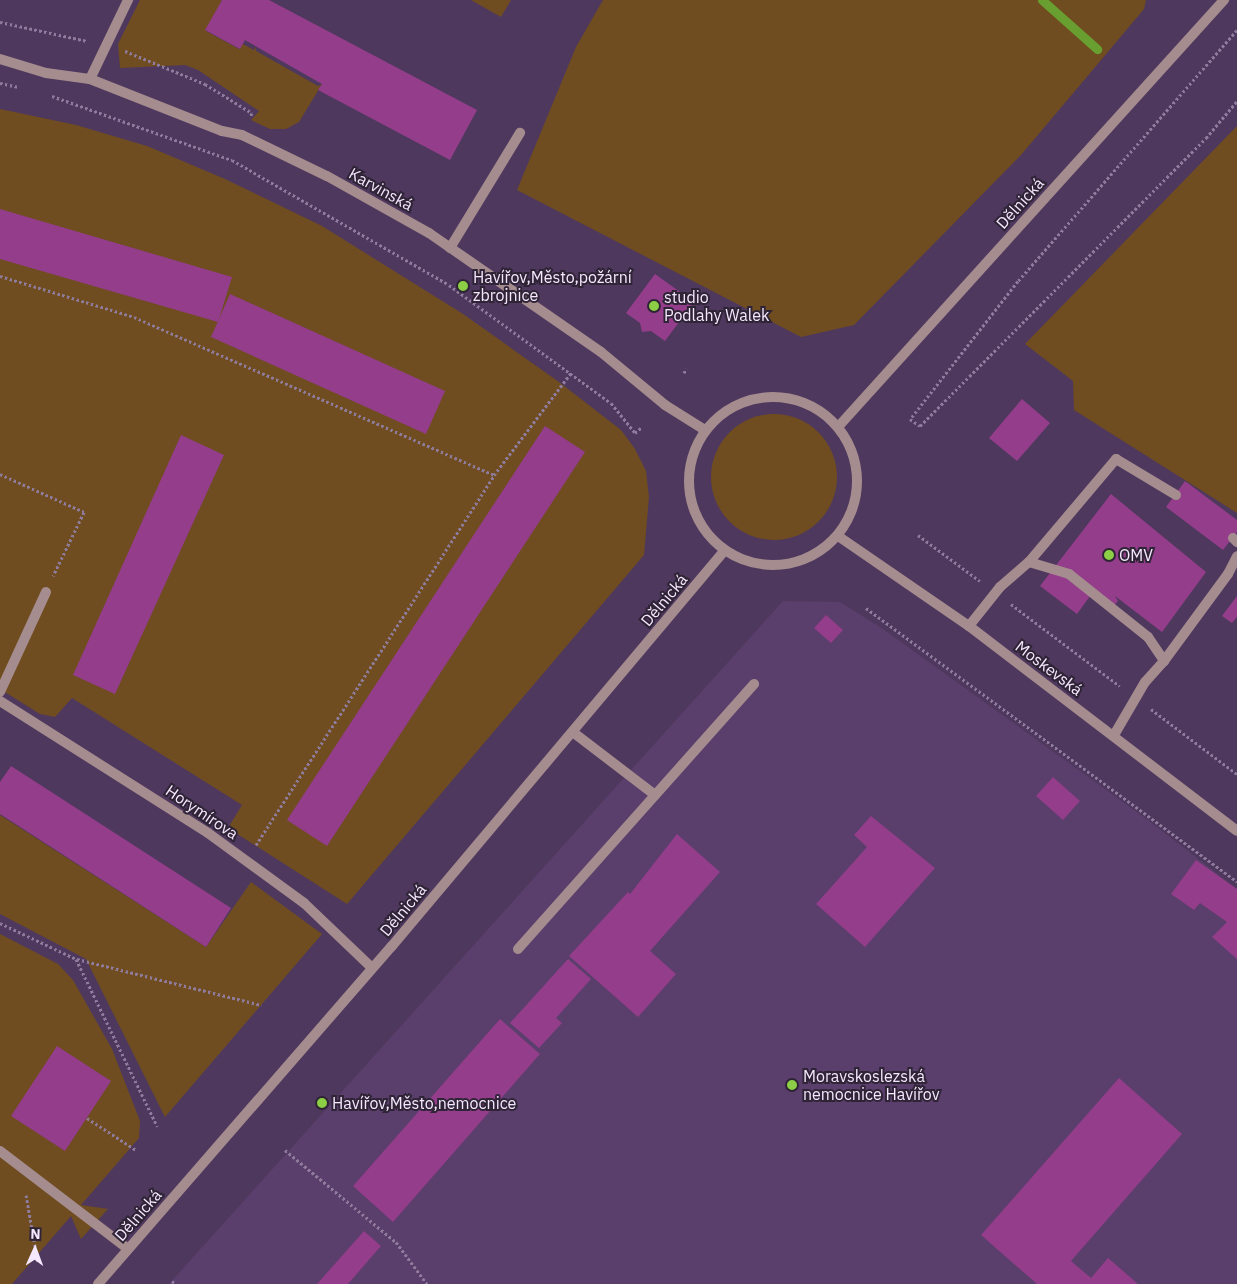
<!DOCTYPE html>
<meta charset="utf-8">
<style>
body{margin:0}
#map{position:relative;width:1237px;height:1284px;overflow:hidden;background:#4f385e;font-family:"IBM Plex Sans",sans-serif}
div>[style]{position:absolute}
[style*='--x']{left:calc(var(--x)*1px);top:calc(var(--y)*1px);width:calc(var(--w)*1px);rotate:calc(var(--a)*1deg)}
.built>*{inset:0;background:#5a3e6b}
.green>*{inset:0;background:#6f4d20}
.round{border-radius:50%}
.stream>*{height:9px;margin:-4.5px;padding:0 4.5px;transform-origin:4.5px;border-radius:4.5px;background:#699e30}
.building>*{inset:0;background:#933d8b}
.path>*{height:3px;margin-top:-1.5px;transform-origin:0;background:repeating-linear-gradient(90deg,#8f7c9d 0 2.5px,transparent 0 5px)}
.service>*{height:10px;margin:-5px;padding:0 5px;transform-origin:5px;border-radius:5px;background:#a58c8e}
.minor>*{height:10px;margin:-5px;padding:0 5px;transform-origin:5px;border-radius:5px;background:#a58c8e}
.tertiary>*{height:10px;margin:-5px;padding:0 5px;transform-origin:5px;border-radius:5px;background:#a58c8e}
.tertiary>.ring{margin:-5px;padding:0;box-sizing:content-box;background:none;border:10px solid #a58c8e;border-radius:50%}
.dots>*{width:14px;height:14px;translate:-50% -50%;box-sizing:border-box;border:2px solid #2f2436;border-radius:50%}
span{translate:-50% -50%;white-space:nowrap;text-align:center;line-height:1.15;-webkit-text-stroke:4px #2f2436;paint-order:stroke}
.street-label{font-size:16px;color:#f5e7ff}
.poi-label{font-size:16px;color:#f5e7ff}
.left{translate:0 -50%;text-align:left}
.north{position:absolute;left:10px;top:1224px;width:50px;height:50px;-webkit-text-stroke:4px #2f2436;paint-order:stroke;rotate:2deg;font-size:14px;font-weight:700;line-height:20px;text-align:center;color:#f5e7ff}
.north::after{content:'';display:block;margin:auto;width:18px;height:22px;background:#f5e7ff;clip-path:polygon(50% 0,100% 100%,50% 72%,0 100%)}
</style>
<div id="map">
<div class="built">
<div style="clip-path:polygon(783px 601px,840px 602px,883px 629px,1148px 820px,1237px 889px,1237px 1284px,169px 1284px)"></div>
</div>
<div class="green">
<div style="clip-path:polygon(140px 0,222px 0,206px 31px,239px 49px,243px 44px,254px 50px,256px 47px,256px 51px,318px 86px,322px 84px,299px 122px,286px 129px,270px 129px,251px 120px,259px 111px,198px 70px,185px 65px,120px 68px,118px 44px)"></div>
<div style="clip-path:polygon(471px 0,511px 0,501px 17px)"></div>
<div style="clip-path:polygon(603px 0,1146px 0,1144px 9px,1021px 155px,854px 325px,801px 337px,517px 190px,576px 47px)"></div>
<div style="clip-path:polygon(0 109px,76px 125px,147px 146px,225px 179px,322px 226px,463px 314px,559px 382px,621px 430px,635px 449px,646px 471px,649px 497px,644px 555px,347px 904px,228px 828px,242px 805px,72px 698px,55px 717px,40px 714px,0 689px)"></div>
<div style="clip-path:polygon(1237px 126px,1237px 513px,1074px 410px,1073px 381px,1025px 344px)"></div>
<div class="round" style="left:711px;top:414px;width:126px;height:126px"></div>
<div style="clip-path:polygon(0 815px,206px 947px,251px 882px,322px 934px,165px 1117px,86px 959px,0 914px)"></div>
<div style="clip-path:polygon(0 934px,58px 964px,73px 980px,112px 1049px,140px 1121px,139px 1138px,81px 1205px,108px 1209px,81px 1239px,71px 1216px,12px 1284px,0 1284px)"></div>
</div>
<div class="stream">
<div style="--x:1042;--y:0;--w:74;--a:41.7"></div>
</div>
<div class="building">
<div style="clip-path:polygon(222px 0,269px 0,477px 110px,450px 160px,318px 90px,322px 84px,245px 40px,240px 49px,205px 30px)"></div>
<div style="clip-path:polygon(0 209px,232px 277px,218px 322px,0 259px)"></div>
<div style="clip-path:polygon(655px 274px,694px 302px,665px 341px,651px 331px,642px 332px,640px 323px,626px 313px)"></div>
<div style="clip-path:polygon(230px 294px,445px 391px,426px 434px,211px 337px)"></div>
<div style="clip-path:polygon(1022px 399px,1050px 423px,1017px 461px,989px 438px)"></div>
<div style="clip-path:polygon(545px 426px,585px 452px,327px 846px,287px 820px)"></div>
<div style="clip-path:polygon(181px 435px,224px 455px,115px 694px,73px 675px)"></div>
<div style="clip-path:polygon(1185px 481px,1237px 520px,1237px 532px,1223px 550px,1166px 507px)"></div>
<div style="clip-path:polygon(1111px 494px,1206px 572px,1162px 632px,1115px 596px,1118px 601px,1113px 607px,1093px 592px,1077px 614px,1040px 586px)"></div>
<div style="clip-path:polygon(1237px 596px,1237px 617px,1232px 623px,1222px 616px)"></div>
<div style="clip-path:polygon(826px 615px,843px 630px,831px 643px,814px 628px)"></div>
<div style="clip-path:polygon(11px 766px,231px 908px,206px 947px,0 814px,0 782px)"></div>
<div style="clip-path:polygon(1053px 777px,1080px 801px,1063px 820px,1036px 796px)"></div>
<div style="clip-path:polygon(871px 816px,935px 868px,865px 947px,816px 904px,867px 847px,854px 835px)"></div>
<div style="clip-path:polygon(677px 834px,720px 872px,650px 951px,676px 974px,638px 1017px,569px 956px,628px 892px,630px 894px)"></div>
<div style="clip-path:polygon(1196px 860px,1237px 889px,1237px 959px,1212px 937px,1227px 922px,1200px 903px,1194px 910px,1171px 894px)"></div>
<div style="clip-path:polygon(568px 959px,591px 979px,556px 1018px,562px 1023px,539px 1048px,510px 1023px)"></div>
<div style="clip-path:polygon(500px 1019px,540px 1054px,393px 1222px,353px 1186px)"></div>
<div style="clip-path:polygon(57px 1046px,111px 1081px,65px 1151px,11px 1116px)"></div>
<div style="clip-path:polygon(1119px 1078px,1182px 1134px,1071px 1261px,1091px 1278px,1108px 1258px,1138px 1284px,1037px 1284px,981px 1235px)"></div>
<div style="clip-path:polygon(364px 1231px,381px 1246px,348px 1284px,317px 1284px)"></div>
</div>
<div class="path">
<div style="--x:0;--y:22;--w:89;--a:12.3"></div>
<div style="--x:1237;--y:30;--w:333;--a:131.1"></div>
<div style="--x:1018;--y:281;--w:175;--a:128"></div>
<div style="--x:910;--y:419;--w:12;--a:35"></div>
<div style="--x:920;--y:426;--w:406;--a:-45.2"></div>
<div style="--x:1206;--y:138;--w:48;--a:-50"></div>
<div style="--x:125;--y:51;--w:87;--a:22.4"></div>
<div style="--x:205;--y:84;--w:55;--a:31.7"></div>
<div style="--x:252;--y:113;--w:4;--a:117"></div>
<div style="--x:0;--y:83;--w:19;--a:12"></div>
<div style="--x:52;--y:96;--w:191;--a:19.6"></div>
<div style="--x:232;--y:160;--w:250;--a:29.9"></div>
<div style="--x:449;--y:285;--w:200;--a:36.1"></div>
<div style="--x:611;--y:403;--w:38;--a:51"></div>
<div style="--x:635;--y:433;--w:9;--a:-41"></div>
<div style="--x:0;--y:276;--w:140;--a:17"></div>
<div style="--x:134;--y:317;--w:393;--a:23.7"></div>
<div style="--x:684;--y:373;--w:5;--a:-68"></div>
<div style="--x:0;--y:474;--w:92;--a:24.3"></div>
<div style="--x:84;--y:512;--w:71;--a:115.8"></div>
<div style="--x:918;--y:535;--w:77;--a:36.6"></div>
<div style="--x:1011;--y:604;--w:136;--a:37"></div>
<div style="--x:866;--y:608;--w:461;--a:36.4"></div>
<div style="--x:1151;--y:709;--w:108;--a:37.1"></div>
<div style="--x:256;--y:845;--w:440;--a:-57.2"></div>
<div style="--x:494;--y:475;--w:128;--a:-53"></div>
<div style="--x:0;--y:923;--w:84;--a:25.3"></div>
<div style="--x:76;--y:959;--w:186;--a:64.1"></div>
<div style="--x:77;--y:959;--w:190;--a:14"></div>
<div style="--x:87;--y:1118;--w:59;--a:33.1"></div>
<div style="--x:285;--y:1150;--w:144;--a:39.7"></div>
<div style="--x:396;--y:1242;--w:52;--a:53.6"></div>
<div style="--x:26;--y:1195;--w:69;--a:80"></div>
<div style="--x:172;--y:1281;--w:5;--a:37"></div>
</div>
<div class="service">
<div style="--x:450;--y:248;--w:135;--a:-58.7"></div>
<div style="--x:1233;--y:538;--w:6;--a:45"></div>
<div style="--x:1029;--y:562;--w:135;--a:-49.8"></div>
<div style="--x:1116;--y:459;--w:70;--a:31"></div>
<div style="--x:969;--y:626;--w:50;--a:-51.5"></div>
<div style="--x:1000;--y:587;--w:38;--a:-41"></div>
<div style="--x:1029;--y:562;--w:42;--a:16.7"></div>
<div style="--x:1069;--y:574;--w:101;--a:38.6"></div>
<div style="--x:1148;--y:637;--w:29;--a:56"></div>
<div style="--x:1164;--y:661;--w:28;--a:132"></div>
<div style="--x:1145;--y:682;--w:61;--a:120.3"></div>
<div style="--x:1164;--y:661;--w:108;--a:-53.7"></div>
<div style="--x:1228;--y:574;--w:20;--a:-63"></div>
<div style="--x:574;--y:733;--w:102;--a:37.4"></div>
<div style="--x:518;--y:949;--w:355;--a:-48.3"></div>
<div style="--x:0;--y:1151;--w:161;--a:37.4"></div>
</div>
<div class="minor">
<div style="--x:0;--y:59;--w:48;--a:16.9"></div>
<div style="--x:46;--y:73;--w:44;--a:7.8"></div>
<div style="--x:90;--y:79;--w:142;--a:21.5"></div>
<div style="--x:222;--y:131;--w:20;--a:11"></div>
<div style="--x:242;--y:135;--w:94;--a:25.8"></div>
<div style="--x:327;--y:176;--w:117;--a:29.2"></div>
<div style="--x:429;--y:233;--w:209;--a:34.7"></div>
<div style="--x:601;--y:352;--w:83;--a:39.6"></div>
<div style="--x:665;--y:405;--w:47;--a:32"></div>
<div style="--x:90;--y:79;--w:88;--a:-64.3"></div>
<div style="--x:838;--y:536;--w:159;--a:34.5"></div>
<div style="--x:969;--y:626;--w:337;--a:37.4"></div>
<div style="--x:0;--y:692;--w:110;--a:-65.3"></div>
<div style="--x:0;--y:701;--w:246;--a:32.4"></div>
<div style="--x:208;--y:833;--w:119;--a:36.1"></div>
<div style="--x:304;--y:903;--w:94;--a:43.7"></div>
</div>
<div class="tertiary">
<div class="ring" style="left:689px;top:397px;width:158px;height:158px"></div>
<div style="--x:838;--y:427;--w:576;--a:-47.89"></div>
<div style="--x:98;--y:1284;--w:448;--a:-49"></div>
<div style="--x:392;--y:946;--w:517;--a:-49.94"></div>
</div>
<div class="dots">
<div style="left:463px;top:286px;background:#8cce45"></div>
<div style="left:654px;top:306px;background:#8cce45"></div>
<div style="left:1109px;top:555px;background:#8cce45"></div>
<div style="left:792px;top:1085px;background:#8cce45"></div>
<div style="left:322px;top:1103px;background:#8cce45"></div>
</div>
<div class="street-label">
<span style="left:381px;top:189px;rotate:29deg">Karvinská</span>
<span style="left:1020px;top:203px;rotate:-48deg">Dělnická</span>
<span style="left:664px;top:600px;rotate:-50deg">Dělnická</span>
<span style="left:1049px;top:668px;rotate:37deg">Moskevská</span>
<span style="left:202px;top:812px;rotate:34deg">Horymírova</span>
<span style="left:403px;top:910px;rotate:-50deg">Dělnická</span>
<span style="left:138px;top:1215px;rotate:-49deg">Dělnická</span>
</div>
<div class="poi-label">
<span class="left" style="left:473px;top:286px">Havířov,Město,požární<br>zbrojnice</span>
<span class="left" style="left:664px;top:306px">studio<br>Podlahy Walek</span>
<span class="left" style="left:1119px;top:555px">OMV</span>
<span class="left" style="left:803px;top:1085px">Moravskoslezská<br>nemocnice Havířov</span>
<span class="left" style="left:332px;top:1103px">Havířov,Město,nemocnice</span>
</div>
<div class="north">N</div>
</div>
